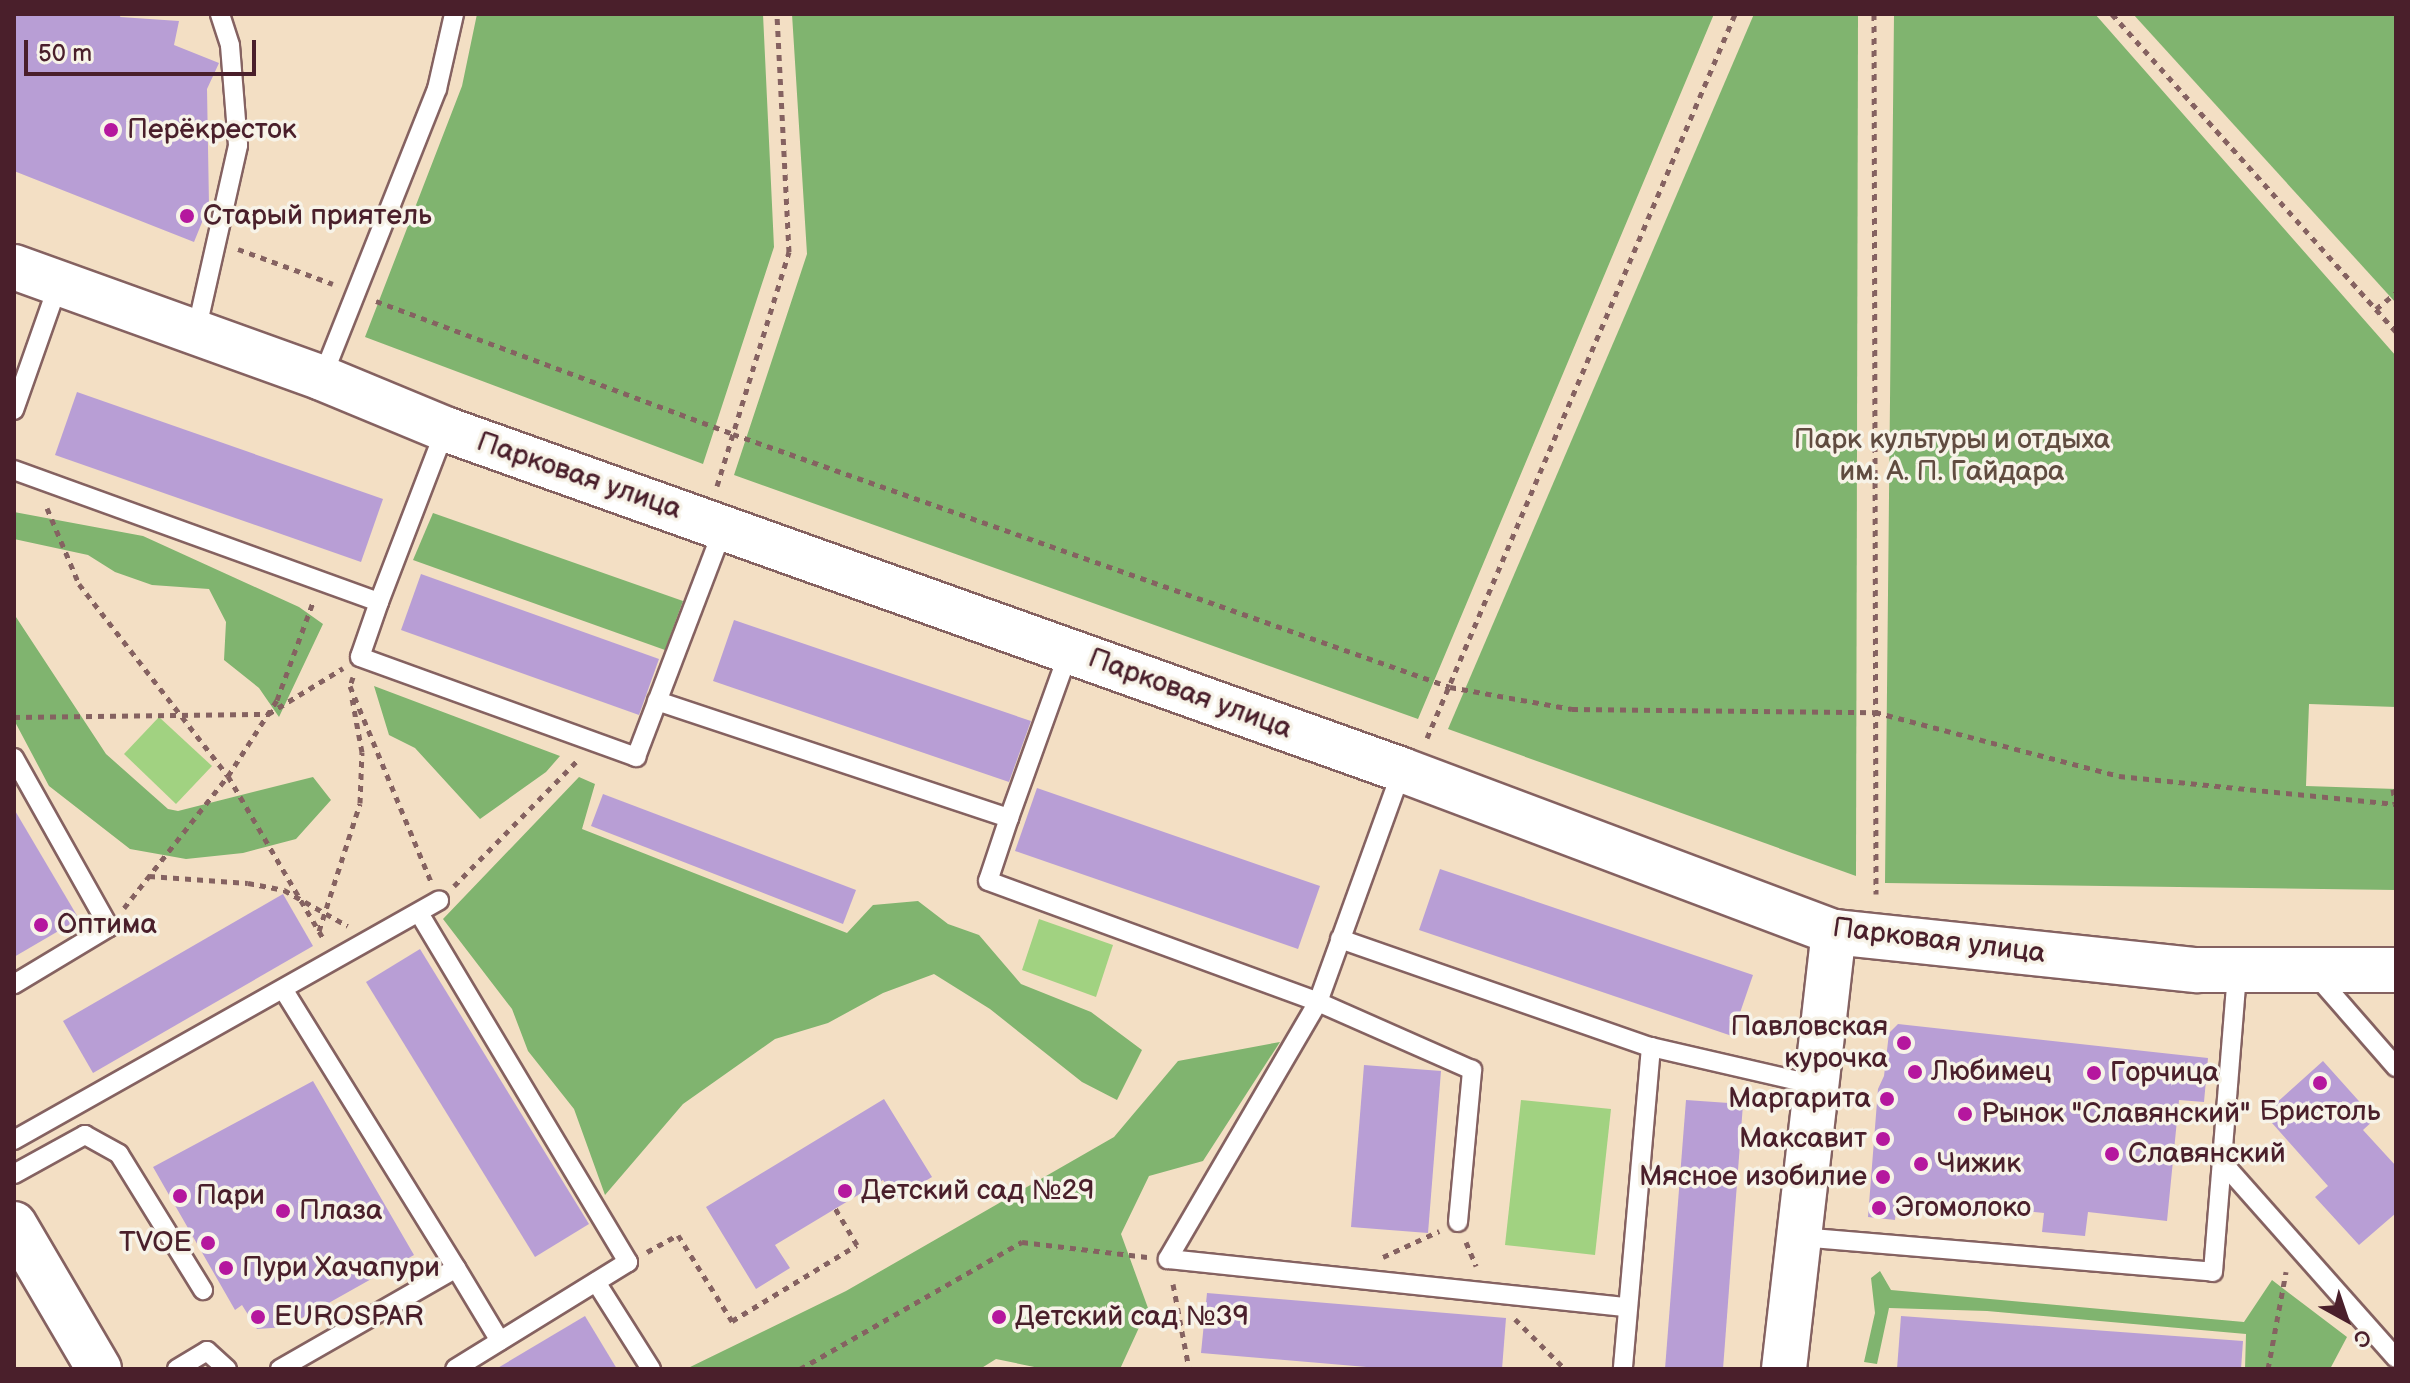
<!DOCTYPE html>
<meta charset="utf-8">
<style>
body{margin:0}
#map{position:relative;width:2410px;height:1383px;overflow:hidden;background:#f3dfc4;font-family:"Balsamiq Sans",sans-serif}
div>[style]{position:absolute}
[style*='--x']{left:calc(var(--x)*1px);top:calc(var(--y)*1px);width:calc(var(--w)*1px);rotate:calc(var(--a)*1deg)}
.green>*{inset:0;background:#a1d281}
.forest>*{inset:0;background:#80b46f}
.building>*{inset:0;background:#b89ed5}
.path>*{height:5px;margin-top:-2.5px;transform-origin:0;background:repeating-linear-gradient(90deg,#856261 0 6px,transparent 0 12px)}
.roads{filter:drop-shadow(2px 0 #856261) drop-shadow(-2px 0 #856261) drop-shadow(0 2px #856261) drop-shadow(0 -2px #856261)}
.lane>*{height:18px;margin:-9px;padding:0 9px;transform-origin:9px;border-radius:9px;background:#fff}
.secondary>*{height:44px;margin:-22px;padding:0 22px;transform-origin:22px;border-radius:22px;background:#fff}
.dots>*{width:22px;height:22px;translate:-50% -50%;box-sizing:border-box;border:4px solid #f7f3e8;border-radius:50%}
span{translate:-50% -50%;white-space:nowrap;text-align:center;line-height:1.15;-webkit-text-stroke:7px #f7f3e8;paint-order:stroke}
.poi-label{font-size:28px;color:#4a1f2b}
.left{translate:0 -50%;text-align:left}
.right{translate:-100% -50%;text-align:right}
.park-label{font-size:28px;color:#604c40}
.street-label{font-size:28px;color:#4a1f2b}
.frame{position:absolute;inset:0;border:16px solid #4a1f2b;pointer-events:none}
.north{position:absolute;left:2306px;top:1279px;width:80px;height:80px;-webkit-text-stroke:6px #f7f3e8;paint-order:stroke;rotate:140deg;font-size:22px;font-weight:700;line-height:32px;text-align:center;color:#4a1f2b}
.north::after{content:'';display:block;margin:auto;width:28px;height:36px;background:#4a1f2b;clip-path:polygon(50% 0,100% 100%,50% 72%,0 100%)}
.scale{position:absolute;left:24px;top:40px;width:232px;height:36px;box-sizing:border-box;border:4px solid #4a1f2b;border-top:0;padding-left:10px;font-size:24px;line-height:28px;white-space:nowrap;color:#4a1f2b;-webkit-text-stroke:6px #f7f3e8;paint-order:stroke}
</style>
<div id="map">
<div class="green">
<div style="clip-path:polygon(159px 717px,212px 766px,176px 804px,124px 754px)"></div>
<div style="clip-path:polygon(1039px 919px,1113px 945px,1096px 997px,1022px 970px)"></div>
<div style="clip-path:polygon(1521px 1100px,1611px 1109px,1595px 1255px,1505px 1245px)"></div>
</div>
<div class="forest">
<div style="clip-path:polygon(477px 14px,763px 14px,774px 247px,703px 464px,365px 337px,462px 86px)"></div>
<div style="clip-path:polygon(792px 14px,1714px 14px,1418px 719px,734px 475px,807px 254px)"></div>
<div style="clip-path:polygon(1754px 14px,1858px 14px,1856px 876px,1448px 729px)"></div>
<div style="clip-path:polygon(1894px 14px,2095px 14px,2396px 356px,2396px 707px,2309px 704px,2306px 786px,2396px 789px,2396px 890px,1885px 883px)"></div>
<div style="clip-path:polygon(2133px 14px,2396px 14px,2396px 303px)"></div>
<div style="clip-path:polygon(14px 512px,143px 536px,299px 607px,323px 624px,279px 717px,259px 688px,224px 660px,226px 622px,209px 589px,152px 585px,115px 572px,88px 555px,14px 539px)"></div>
<div style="clip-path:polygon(433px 513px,683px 601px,665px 650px,413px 560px)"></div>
<div style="clip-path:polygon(14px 614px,106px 754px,168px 809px,178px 811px,313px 777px,331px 800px,296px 839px,243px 853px,186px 859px,130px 849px,49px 786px,14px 720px)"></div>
<div style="clip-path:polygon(374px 686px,560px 756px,546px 772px,480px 819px,415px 748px,389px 735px)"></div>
<div style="clip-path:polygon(579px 777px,595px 784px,582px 829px,847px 933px,873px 905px,918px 901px,948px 924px,979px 935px,1021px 984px,1091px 1012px,1142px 1050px,1117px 1100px,1082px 1082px,990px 1009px,934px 974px,883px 993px,828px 1023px,775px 1039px,683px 1104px,605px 1195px,574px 1109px,528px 1051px,512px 1009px,443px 919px)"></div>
<div style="clip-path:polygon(1280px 1042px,1203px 1161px,1149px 1176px,1121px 1234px,1148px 1308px,1120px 1369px,1044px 1369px,996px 1359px,980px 1369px,686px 1369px,846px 1291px,1114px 1137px,1178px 1061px)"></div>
<div style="clip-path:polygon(1880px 1271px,1891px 1290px,2244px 1322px,2272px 1280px,2347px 1337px,2330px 1369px,2245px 1369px,2246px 1334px,1987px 1311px,1889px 1308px,1877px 1364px,1864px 1362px,1875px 1313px,1871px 1278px)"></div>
</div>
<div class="building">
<div style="clip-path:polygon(14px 14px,121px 14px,120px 17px,179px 21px,174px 45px,219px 63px,207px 89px,209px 205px,194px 242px,14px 171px)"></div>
<div style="clip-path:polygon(77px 392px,383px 499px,361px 562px,55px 455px)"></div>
<div style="clip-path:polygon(421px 574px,659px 659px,639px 715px,401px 630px)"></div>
<div style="clip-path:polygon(734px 620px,1031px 721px,1009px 782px,713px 681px)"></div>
<div style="clip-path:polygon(1037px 788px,1320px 886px,1298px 949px,1015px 851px)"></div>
<div style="clip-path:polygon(603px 794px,856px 890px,843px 924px,591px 826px)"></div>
<div style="clip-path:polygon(14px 809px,79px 919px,14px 957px)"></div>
<div style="clip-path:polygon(1440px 869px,1753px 975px,1732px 1036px,1419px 930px)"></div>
<div style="clip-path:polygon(283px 894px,313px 946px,93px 1073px,63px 1021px)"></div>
<div style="clip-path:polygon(420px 949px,589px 1224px,535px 1257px,366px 982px)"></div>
<div style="clip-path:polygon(1898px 1024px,2208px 1058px,2204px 1102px,2179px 1100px,2167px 1221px,2088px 1212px,2085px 1236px,2042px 1232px,2044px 1213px,1897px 1198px,1895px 1220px,1868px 1217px,1878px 1089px,1884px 1076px,1889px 1033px)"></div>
<div style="clip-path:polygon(2323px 1061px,2375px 1119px,2363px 1130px,2396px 1166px,2396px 1213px,2359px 1245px,2315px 1197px,2328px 1186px,2264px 1114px)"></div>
<div style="clip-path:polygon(1364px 1065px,1441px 1071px,1428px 1233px,1351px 1227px)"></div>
<div style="clip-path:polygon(313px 1081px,414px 1255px,286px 1327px,257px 1329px,242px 1305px,235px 1310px,153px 1167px)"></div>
<div style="clip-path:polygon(884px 1099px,932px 1177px,895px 1199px,883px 1180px,775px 1245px,790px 1268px,756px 1289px,706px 1207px)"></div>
<div style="clip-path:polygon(1686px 1100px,1743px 1104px,1723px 1369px,1665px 1369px)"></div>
<div style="clip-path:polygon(1207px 1293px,1506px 1318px,1502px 1369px,1390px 1369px,1201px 1353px)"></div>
<div style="clip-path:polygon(585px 1316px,617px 1369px,496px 1369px)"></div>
<div style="clip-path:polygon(1901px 1316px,2243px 1341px,2241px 1369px,1897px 1369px)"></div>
</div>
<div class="path">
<div style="--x:1874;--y:14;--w:880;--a:89.87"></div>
<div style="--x:2112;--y:14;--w:426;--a:48.2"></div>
<div style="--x:238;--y:249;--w:101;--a:20.2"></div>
<div style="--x:376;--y:301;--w:381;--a:20.4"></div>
<div style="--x:733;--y:434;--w:760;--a:19.44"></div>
<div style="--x:1450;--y:687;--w:124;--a:10.2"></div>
<div style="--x:1572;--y:709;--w:303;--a:0.6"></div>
<div style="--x:1875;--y:712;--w:252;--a:14.7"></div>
<div style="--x:2119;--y:776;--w:278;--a:5.8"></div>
<div style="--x:2376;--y:309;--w:26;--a:-39"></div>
<div style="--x:717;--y:486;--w:245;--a:-72.9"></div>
<div style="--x:789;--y:252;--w:238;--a:-92.9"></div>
<div style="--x:47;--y:508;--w:82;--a:67.2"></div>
<div style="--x:79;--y:584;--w:243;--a:52.2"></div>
<div style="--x:228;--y:776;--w:188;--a:59.6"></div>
<div style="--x:353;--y:677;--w:9;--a:108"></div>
<div style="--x:350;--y:686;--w:212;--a:67.5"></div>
<div style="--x:14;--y:717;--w:254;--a:-0.7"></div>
<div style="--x:268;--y:714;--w:88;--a:-31.5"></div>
<div style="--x:1427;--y:738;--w:787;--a:-66.95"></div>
<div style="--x:2393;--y:789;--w:15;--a:82"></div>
<div style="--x:149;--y:876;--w:99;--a:4"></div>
<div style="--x:248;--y:883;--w:37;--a:11"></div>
<div style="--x:284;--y:890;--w:73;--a:29.4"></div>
<div style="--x:454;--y:886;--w:178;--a:-45.5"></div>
<div style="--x:124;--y:908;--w:168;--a:-51.8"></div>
<div style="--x:228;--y:776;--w:90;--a:-57.2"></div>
<div style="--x:277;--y:700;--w:104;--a:-69.8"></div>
<div style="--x:319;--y:931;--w:134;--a:-72.2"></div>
<div style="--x:360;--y:803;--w:51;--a:-87.8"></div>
<div style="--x:362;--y:752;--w:55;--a:-100.5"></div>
<div style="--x:1466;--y:1242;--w:26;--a:67"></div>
<div style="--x:647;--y:1252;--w:35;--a:-29"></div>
<div style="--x:678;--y:1235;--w:102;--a:57.9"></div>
<div style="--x:732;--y:1321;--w:146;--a:-31.3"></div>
<div style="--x:857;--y:1245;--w:43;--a:-120.7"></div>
<div style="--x:1383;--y:1257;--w:62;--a:-24.9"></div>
<div style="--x:1173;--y:1284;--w:86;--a:79.3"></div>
<div style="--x:1515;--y:1319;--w:71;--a:45"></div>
<div style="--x:800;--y:1369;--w:256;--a:-29.8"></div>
<div style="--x:1022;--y:1242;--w:126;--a:6.8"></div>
<div style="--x:2268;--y:1369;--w:99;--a:-79.5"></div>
</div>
<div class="roads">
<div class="lane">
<div style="--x:196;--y:332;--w:192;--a:-77.3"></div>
<div style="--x:238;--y:145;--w:100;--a:-94.6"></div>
<div style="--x:230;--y:45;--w:33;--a:-108"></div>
<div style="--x:322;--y:378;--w:311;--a:-68.3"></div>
<div style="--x:437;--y:89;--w:77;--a:-77.2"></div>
<div style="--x:14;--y:410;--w:136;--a:-70.6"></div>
<div style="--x:14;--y:470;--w:388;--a:19.9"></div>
<div style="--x:379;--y:602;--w:184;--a:-69"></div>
<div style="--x:379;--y:602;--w:58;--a:109.1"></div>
<div style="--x:360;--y:657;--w:294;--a:19.9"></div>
<div style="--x:636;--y:757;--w:246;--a:-69.1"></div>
<div style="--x:657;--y:701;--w:371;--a:18.4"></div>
<div style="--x:1009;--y:818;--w:66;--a:108.4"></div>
<div style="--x:988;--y:881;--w:351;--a:20.1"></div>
<div style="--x:1318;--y:1002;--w:247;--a:-70.1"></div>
<div style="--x:14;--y:758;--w:194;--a:60.7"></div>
<div style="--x:109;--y:927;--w:111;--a:149"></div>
<div style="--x:1009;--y:818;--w:177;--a:-70.2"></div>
<div style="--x:419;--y:913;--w:407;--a:59.1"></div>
<div style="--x:628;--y:1262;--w:203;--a:148.3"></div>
<div style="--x:1340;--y:939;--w:329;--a:19.2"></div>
<div style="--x:1651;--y:1047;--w:323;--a:95"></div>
<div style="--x:2314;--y:973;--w:125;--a:48.9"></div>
<div style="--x:1651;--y:1047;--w:169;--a:13"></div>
<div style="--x:14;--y:1140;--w:488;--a:-29.4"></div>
<div style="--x:2222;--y:1162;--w:262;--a:48.4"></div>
<div style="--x:14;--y:1174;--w:81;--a:-28.8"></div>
<div style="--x:85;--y:1135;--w:39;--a:29"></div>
<div style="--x:119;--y:1154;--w:160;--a:58.3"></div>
<div style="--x:1458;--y:1222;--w:153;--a:-84.7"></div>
<div style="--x:1472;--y:1070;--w:168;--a:-156.2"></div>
<div style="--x:1318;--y:1002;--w:298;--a:120.3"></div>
<div style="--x:1168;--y:1259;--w:462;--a:6"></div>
<div style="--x:1800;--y:1237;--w:414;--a:4.8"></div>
<div style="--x:2213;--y:1272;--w:302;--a:-85.4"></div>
<div style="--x:456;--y:1268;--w:85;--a:58.9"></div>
<div style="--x:596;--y:1282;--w:103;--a:57.7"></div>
<div style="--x:177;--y:1369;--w:35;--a:-31"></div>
<div style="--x:207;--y:1351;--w:27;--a:42"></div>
<div style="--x:280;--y:1369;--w:203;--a:-29.8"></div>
<div style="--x:456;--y:1268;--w:328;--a:-121.8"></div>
</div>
<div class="secondary">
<div style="--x:14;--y:267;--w:327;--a:19.8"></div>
<div style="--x:322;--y:378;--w:133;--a:22.5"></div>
<div style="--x:445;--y:429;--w:1016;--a:19.61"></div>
<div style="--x:1402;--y:770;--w:461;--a:20.6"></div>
<div style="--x:1834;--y:932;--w:366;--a:6"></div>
<div style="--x:2198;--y:970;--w:198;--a:0"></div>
<div style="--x:14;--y:1224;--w:168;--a:59.6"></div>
<div style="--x:1784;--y:1369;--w:440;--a:-83.5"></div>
</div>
</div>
<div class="dots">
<div style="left:111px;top:130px;background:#b5179e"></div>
<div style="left:187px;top:216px;background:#b5179e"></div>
<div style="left:41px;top:925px;background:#b5179e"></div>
<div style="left:1904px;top:1043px;background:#b5179e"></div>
<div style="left:1915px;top:1072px;background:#b5179e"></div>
<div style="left:2094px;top:1073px;background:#b5179e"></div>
<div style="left:2320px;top:1083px;background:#b5179e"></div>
<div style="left:1887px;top:1099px;background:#b5179e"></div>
<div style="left:1965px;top:1114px;background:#b5179e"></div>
<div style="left:1883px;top:1139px;background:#b5179e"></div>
<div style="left:2112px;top:1154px;background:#b5179e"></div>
<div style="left:1921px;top:1164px;background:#b5179e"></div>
<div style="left:1883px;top:1177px;background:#b5179e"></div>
<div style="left:845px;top:1191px;background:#b5179e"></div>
<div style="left:180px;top:1196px;background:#b5179e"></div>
<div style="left:1879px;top:1208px;background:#b5179e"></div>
<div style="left:283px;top:1211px;background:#b5179e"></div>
<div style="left:208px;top:1243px;background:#b5179e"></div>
<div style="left:226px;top:1268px;background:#b5179e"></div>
<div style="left:258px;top:1317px;background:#b5179e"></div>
<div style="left:999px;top:1317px;background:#b5179e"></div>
</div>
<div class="poi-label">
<span class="left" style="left:127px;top:130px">Перёкресток</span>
<span class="left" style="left:203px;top:216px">Старый приятель</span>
<span class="left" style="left:57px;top:925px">Оптима</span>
<span class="right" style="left:1888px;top:1043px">Павловская<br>курочка</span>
<span class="left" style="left:1931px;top:1072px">Любимец</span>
<span class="left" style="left:2110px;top:1073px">Горчица</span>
<span class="right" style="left:1871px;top:1099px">Маргарита</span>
<span style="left:2320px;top:1112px">Бристоль</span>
<span class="left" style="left:1981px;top:1114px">Рынок "Славянский"</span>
<span class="right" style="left:1867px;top:1139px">Максавит</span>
<span class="left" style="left:2128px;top:1154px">Славянский</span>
<span class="left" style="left:1937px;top:1164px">Чижик</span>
<span class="right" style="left:1867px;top:1177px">Мясное изобилие</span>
<span class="left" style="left:861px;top:1191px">Детский сад №29</span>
<span class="left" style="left:196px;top:1196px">Пари</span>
<span class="left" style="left:1895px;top:1208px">Эгомолоко</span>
<span class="left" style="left:299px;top:1211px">Плаза</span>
<span class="right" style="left:192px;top:1243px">TVOE</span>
<span class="left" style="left:242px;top:1268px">Пури Хачапури</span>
<span class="left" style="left:274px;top:1317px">EUROSPAR</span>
<span class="left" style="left:1015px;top:1317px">Детский сад №39</span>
</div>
<div class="park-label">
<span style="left:1952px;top:456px">Парк культуры и отдыха<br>им. А. П. Гайдара</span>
</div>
<div class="street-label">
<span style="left:579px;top:476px;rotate:19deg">Парковая улица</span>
<span style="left:1190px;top:694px;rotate:20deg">Парковая улица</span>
<span style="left:1939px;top:941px;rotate:7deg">Парковая улица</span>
</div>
<div class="frame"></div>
<div class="north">С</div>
<div class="scale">50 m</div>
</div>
